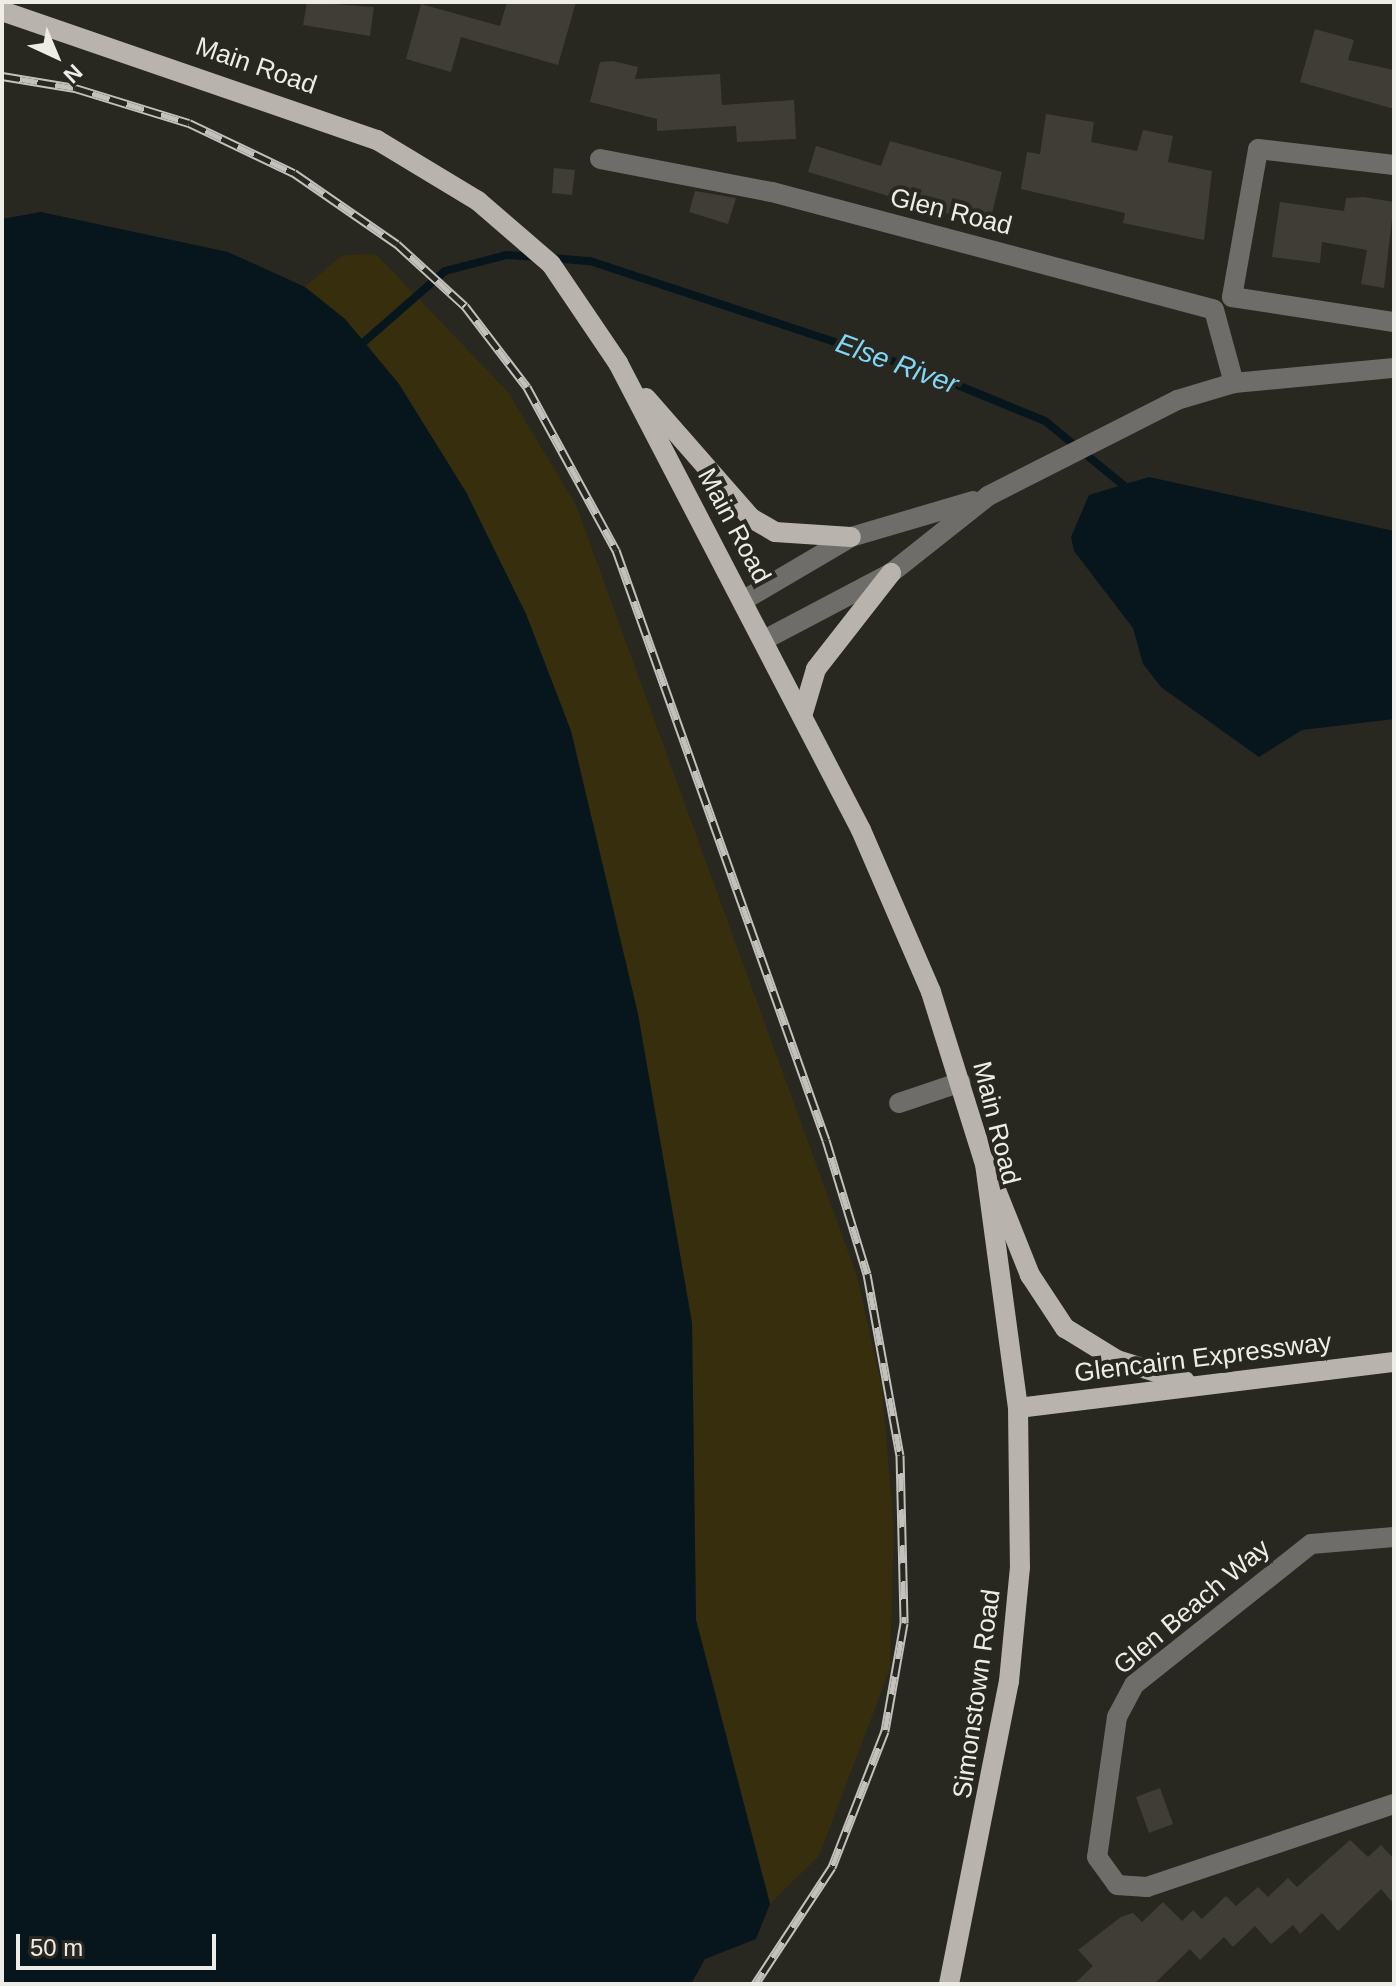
<!DOCTYPE html>
<style>
body{margin:0}
#map{position:relative;width:1396px;height:1986px;overflow:hidden;background:#282720;font-family:Helvetica,sans-serif}
div>[style]{position:absolute}
[style*='--x']{left:calc(var(--x)*1px);top:calc(var(--y)*1px);width:calc(var(--w)*1px);rotate:calc(var(--a)*1deg)}
.sand>*{inset:0;background:#362e0d}
.water>*{inset:0;background:#06161c}
.stream>*{height:8px;margin:-4px;padding:0 4px;transform-origin:4px;border-radius:4px;background:#06161c}
.building>*{inset:0;background:#3f3d36}
.minor>*{height:20px;margin:-10px;padding:0 10px;transform-origin:10px;border-radius:10px;background:#6f6d6a}
.major>*{height:20px;margin:-10px;padding:0 10px;transform-origin:10px;border-radius:10px;background:#b8b4ad}
.rail>*{height:9px;margin-top:-4.5px;transform-origin:0;background:repeating-linear-gradient(90deg,#282720 0 18px,#c2c1bb 0 36px);box-sizing:border-box;border-block:2px solid #c2c1bb}
span{translate:-50% -50%;white-space:nowrap;text-align:center;line-height:1.15;-webkit-text-stroke:8px #282720;paint-order:stroke}
.street-label{font-size:26px;color:#edece7}
.water-label{font-size:28px;color:#80d7f7;font-style:italic}
.frame{position:absolute;inset:0;border:4px solid #edece7;pointer-events:none}
.north{position:absolute;left:16px;top:16px;width:80px;height:80px;-webkit-text-stroke:6px #282720;paint-order:stroke;rotate:136deg;font-size:22px;font-weight:700;line-height:32px;text-align:center;color:#edece7}
.north::after{content:'';display:block;margin:auto;width:28px;height:36px;background:#edece7;clip-path:polygon(50% 0,100% 100%,50% 72%,0 100%)}
.scale{position:absolute;left:16px;top:1934px;width:200px;height:36px;box-sizing:border-box;border:4px solid #edece7;border-top:0;padding-left:10px;font-size:24px;line-height:28px;white-space:nowrap;color:#edece7;-webkit-text-stroke:6px #282720;paint-order:stroke}
</style>
<div id="map">
<div class="sand">
<div style="clip-path:polygon(376px 254px,508px 392px,576px 505px,857px 1276px,882px 1388px,894px 1528px,890px 1669px,819px 1856px,770px 1904px,696px 1619px,692px 1323px,638px 1014px,571px 731px,526px 614px,466px 492px,365px 341px,305px 287px,342px 255px)"></div>
</div>
<div class="water">
<div style="clip-path:polygon(41px 212px,228px 252px,305px 287px,345px 319px,399px 384px,466px 492px,526px 614px,571px 731px,638px 1014px,692px 1323px,696px 1620px,770px 1904px,756px 1939px,705px 1959px,691px 1984px,2px 1984px,2px 219px)"></div>
<div style="clip-path:polygon(1149px 477px,1394px 531px,1394px 719px,1302px 730px,1259px 757px,1161px 687px,1143px 664px,1133px 628px,1074px 551px,1071px 537px,1089px 495px)"></div>
</div>
<div class="stream">
<div style="--x:552;--y:258;--w:38;--a:5"></div>
<div style="--x:590;--y:261;--w:356;--a:18.3"></div>
<div style="--x:928;--y:373;--w:126;--a:22.3"></div>
<div style="--x:1045;--y:421;--w:106;--a:39.3"></div>
<div style="--x:365;--y:341;--w:106;--a:-41.2"></div>
<div style="--x:445;--y:271;--w:64;--a:-14.5"></div>
<div style="--x:507;--y:255;--w:27;--a:4"></div>
</div>
<div class="building">
<div style="clip-path:polygon(307px 2px,374px 7px,370px 36px,303px 25px)"></div>
<div style="clip-path:polygon(507px 2px,576px 2px,558px 65px,461px 37px,451px 72px,406px 59px,421px 4px,500px 26px)"></div>
<div style="clip-path:polygon(1315px 29px,1354px 40px,1348px 60px,1394px 70px,1394px 109px,1300px 82px)"></div>
<div style="clip-path:polygon(613px 61px,638px 67px,635px 79px,720px 74px,722px 105px,794px 100px,796px 139px,737px 142px,736px 126px,657px 131px,657px 119px,590px 102px,600px 62px)"></div>
<div style="clip-path:polygon(1046px 114px,1094px 122px,1091px 142px,1137px 151px,1143px 130px,1173px 136px,1168px 162px,1212px 171px,1204px 240px,1123px 223px,1125px 213px,1021px 189px,1027px 152px,1040px 154px)"></div>
<div style="clip-path:polygon(890px 141px,1002px 172px,989px 226px,808px 172px,816px 146px,881px 166px)"></div>
<div style="clip-path:polygon(554px 168px,575px 170px,572px 195px,552px 193px)"></div>
<div style="clip-path:polygon(695px 191px,736px 198px,728px 224px,689px 212px)"></div>
<div style="clip-path:polygon(1364px 197px,1394px 202px,1384px 288px,1361px 284px,1367px 250px,1322px 242px,1320px 263px,1272px 257px,1280px 202px,1344px 211px,1346px 198px)"></div>
<div style="clip-path:polygon(1160px 1788px,1173px 1824px,1149px 1833px,1136px 1797px)"></div>
<div style="clip-path:polygon(1350px 1840px,1368px 1857px,1381px 1845px,1394px 1859px,1394px 1904px,1381px 1889px,1338px 1931px,1322px 1913px,1300px 1934px,1293px 1925px,1271px 1944px,1255px 1926px,1233px 1947px,1224px 1937px,1200px 1960px,1190px 1949px,1154px 1984px,1074px 1984px,1093px 1966px,1078px 1950px,1121px 1917px,1133px 1913px,1142px 1922px,1163px 1902px,1182px 1921px,1193px 1910px,1202px 1919px,1226px 1896px,1236px 1906px,1258px 1887px,1268px 1897px,1288px 1878px,1297px 1887px)"></div>
</div>
<div class="minor">
<div style="--x:600;--y:159;--w:175;--a:10.9"></div>
<div style="--x:772;--y:192;--w:457;--a:14.9"></div>
<div style="--x:1214;--y:310;--w:76;--a:74.7"></div>
<div style="--x:1232;--y:297;--w:150;--a:-80"></div>
<div style="--x:1258;--y:149;--w:137;--a:6.7"></div>
<div style="--x:1232;--y:297;--w:164;--a:8.8"></div>
<div style="--x:744;--y:600;--w:124;--a:-30.5"></div>
<div style="--x:851;--y:537;--w:127;--a:-16.4"></div>
<div style="--x:764;--y:640;--w:144;--a:-27.8"></div>
<div style="--x:891;--y:573;--w:124;--a:-38.4"></div>
<div style="--x:988;--y:496;--w:212;--a:-26.9"></div>
<div style="--x:1177;--y:400;--w:59;--a:-16.6"></div>
<div style="--x:1234;--y:383;--w:161;--a:-5.4"></div>
<div style="--x:899;--y:1103;--w:65;--a:-18.7"></div>
<div style="--x:1394;--y:1537;--w:83;--a:175.2"></div>
<div style="--x:1311;--y:1544;--w:226;--a:141.5"></div>
<div style="--x:1134;--y:1685;--w:36;--a:118"></div>
<div style="--x:1117;--y:1717;--w:141;--a:98.1"></div>
<div style="--x:1097;--y:1857;--w:34;--a:54"></div>
<div style="--x:1117;--y:1885;--w:30;--a:4"></div>
<div style="--x:1147;--y:1887;--w:261;--a:-18.6"></div>
</div>
<div class="major">
<div style="--x:2;--y:11;--w:397;--a:19"></div>
<div style="--x:377;--y:140;--w:118;--a:31.1"></div>
<div style="--x:478;--y:201;--w:96;--a:40.8"></div>
<div style="--x:551;--y:264;--w:120;--a:55.9"></div>
<div style="--x:618;--y:363;--w:526;--a:62.51"></div>
<div style="--x:861;--y:830;--w:176;--a:66.6"></div>
<div style="--x:931;--y:992;--w:180;--a:72.6"></div>
<div style="--x:985;--y:1164;--w:246;--a:82.3"></div>
<div style="--x:1018;--y:1408;--w:159;--a:89.3"></div>
<div style="--x:1020;--y:1567;--w:115;--a:95.5"></div>
<div style="--x:1009;--y:1681;--w:309;--a:101.2"></div>
<div style="--x:646;--y:398;--w:159;--a:48.8"></div>
<div style="--x:751;--y:518;--w:28;--a:30"></div>
<div style="--x:775;--y:532;--w:76;--a:3.8"></div>
<div style="--x:803;--y:713;--w:46;--a:-73.5"></div>
<div style="--x:816;--y:669;--w:122;--a:-52"></div>
<div style="--x:996;--y:1190;--w:92;--a:68.2"></div>
<div style="--x:1030;--y:1275;--w:64;--a:56.6"></div>
<div style="--x:1065;--y:1328;--w:61;--a:31.6"></div>
<div style="--x:1117;--y:1360;--w:71;--a:17.2"></div>
<div style="--x:1018;--y:1408;--w:379;--a:-7"></div>
</div>
<div class="rail">
<div style="--x:2;--y:76;--w:74;--a:9.3"></div>
<div style="--x:75;--y:88;--w:119;--a:17.1"></div>
<div style="--x:189;--y:123;--w:116;--a:25.5"></div>
<div style="--x:294;--y:173;--w:125;--a:34.6"></div>
<div style="--x:397;--y:244;--w:92;--a:42.4"></div>
<div style="--x:465;--y:306;--w:102;--a:52.6"></div>
<div style="--x:527;--y:387;--w:186;--a:61.4"></div>
<div style="--x:616;--y:550;--w:626;--a:70.41"></div>
<div style="--x:826;--y:1140;--w:140;--a:73"></div>
<div style="--x:867;--y:1274;--w:184;--a:79.7"></div>
<div style="--x:900;--y:1455;--w:168;--a:88.6"></div>
<div style="--x:904;--y:1623;--w:110;--a:100"></div>
<div style="--x:885;--y:1731;--w:146;--a:111.3"></div>
<div style="--x:832;--y:1867;--w:140;--a:123.3"></div>
</div>
<div class="street-label">
<span style="left:256px;top:66px;rotate:19deg">Main Road</span>
<span style="left:951px;top:212px;rotate:14deg">Glen Road</span>
<span style="left:734px;top:526px;rotate:62deg">Main Road</span>
<span style="left:996px;top:1123px;rotate:76deg">Main Road</span>
<span style="left:1203px;top:1358px;rotate:-7deg">Glencairn Expressway</span>
<span style="left:1192px;top:1607px;rotate:-40deg">Glen Beach Way</span>
<span style="left:977px;top:1694px;rotate:-82deg">Simonstown Road</span>
</div>
<div class="water-label">
<span style="left:897px;top:364px;rotate:20deg">Else River</span>
</div>
<div class="frame"></div>
<div class="north">N</div>
<div class="scale">50 m</div>
</div>
